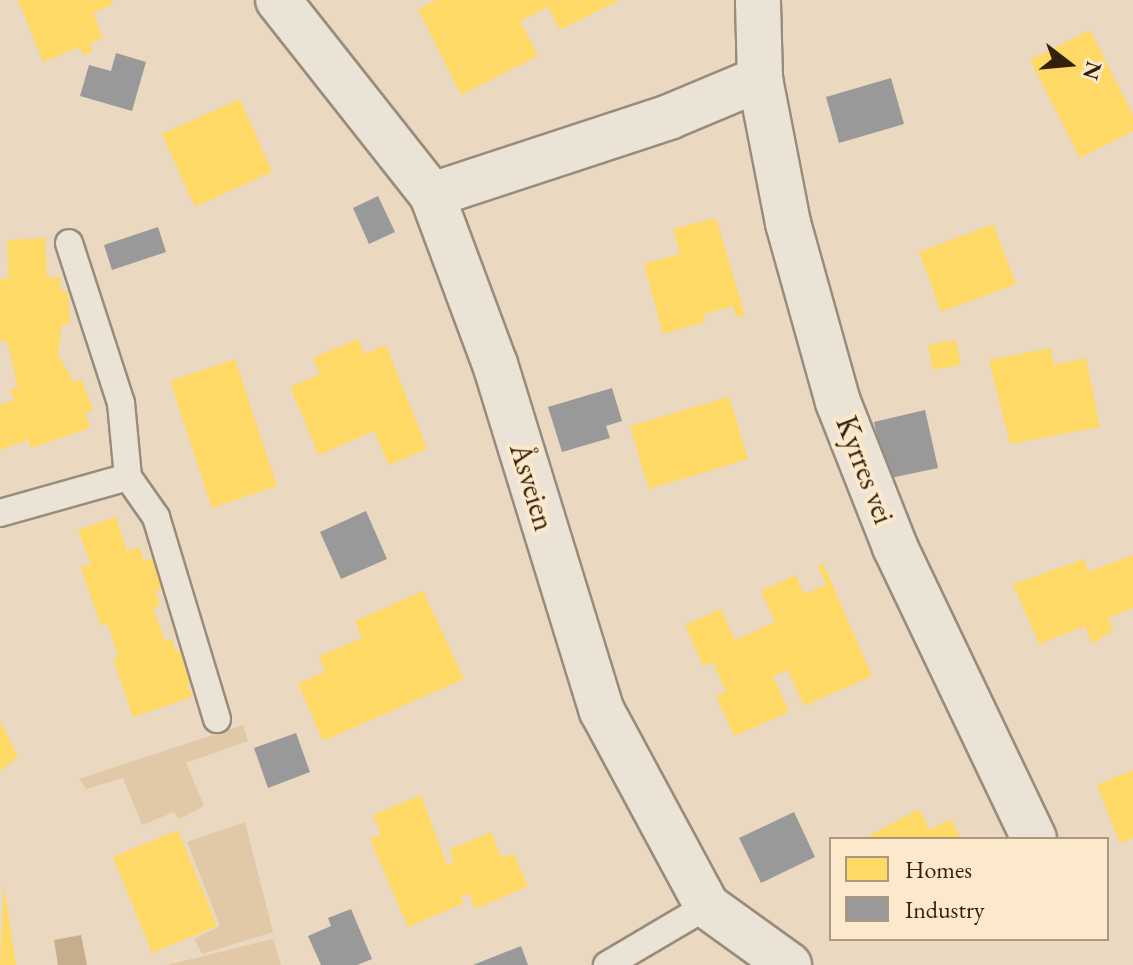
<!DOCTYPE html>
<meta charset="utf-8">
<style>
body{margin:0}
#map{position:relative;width:1133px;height:965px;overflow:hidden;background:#ead8c0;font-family:"EB Garamond",serif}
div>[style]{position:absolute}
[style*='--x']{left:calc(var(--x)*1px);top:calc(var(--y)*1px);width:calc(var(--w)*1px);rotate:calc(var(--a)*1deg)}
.green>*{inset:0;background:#e1c8a7}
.water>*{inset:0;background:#c6ae8d}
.homes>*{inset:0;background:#ffd966}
.industry>*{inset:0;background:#999}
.roads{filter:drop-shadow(2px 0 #988c7c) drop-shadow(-2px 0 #988c7c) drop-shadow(0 2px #988c7c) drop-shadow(0 -2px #988c7c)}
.service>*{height:26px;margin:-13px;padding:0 13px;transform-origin:13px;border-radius:13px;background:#ece3d7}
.minor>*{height:44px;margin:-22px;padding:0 22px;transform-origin:22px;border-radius:22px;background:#ece3d7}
span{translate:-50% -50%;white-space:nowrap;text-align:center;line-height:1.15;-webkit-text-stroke:8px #fce8cb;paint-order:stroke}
.street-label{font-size:30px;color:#34210a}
.legend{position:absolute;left:829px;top:837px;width:280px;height:104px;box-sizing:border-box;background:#fce8cb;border:2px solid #ac987e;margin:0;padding:10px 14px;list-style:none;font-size:24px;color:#34210a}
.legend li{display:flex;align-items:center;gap:16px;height:40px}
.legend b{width:40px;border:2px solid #ac987e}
.north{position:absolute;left:1029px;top:24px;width:80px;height:80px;-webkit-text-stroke:6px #fce8cb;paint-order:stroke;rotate:106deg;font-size:22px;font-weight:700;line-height:32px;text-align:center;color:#34210a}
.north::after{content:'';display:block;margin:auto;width:28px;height:36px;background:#34210a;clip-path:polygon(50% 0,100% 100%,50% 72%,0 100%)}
</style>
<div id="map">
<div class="green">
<div style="clip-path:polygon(243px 725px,248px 741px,186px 763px,204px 806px,179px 819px,174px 812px,142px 825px,123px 778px,86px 789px,79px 779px)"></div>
<div style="clip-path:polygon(245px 822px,273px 932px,202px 954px,194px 939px,220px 926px,187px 842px)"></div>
<div style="clip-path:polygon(273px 939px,281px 965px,167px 965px)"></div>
</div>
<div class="water">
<div style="clip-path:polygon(81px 935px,87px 965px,58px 965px,54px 940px)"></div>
</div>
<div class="homes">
<div style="clip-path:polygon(18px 0,111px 0,113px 4px,93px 13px,103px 38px,90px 43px,93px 51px,83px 55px,80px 47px,43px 62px)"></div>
<div style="clip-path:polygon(437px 0,620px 0,560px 30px,548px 7px,520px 21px,538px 56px,461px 95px,418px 9px)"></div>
<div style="clip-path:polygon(1090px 30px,1133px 115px,1133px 131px,1080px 158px,1030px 60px)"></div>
<div style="clip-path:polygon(240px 99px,272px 172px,195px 207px,162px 134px)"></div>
<div style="clip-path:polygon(716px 218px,745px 315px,736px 317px,733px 306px,704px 314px,705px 322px,663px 334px,644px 264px,680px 254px,673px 229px)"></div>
<div style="clip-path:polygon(993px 224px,1016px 284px,941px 312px,919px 252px)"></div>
<div style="clip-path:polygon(45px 238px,47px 277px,60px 277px,61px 291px,68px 291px,70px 324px,62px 324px,58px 355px,74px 382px,82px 380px,93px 410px,85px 413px,90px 428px,31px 448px,28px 440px,0 450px,0 405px,14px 400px,10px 390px,18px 387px,7px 341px,0 341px,0 279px,9px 279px,7px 240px)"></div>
<div style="clip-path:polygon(358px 339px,365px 354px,386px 345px,427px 449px,389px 465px,374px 431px,319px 455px,290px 387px,320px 374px,313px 358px)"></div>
<div style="clip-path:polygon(956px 340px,961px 365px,933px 370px,928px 345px)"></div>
<div style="clip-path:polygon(1051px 348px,1054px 365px,1086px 358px,1100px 427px,1010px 444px,989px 360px)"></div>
<div style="clip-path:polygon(235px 359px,277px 486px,212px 508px,170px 381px)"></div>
<div style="clip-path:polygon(729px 397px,748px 459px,649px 489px,630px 426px)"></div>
<div style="clip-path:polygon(116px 517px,127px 551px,139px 547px,144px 561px,152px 558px,163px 589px,155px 591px,160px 606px,153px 608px,165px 641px,172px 639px,176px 652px,183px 650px,194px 681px,187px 683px,192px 697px,133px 717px,113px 659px,119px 657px,107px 623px,101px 626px,81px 568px,91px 564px,78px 530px)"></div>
<div style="clip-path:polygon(1133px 555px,1133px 608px,1108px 618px,1113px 630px,1092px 644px,1085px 626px,1039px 644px,1013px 584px,1084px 559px,1089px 572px)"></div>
<div style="clip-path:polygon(823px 563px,872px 676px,804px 706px,788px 670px,773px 676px,789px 712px,734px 736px,716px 696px,726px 692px,713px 662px,703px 666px,685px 625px,721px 609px,735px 640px,775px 622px,761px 591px,796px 575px,804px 594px,826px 585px,818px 566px)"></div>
<div style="clip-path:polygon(423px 591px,464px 679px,323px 741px,298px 683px,325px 672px,319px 656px,362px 638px,355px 621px)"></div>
<div style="clip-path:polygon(0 721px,18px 757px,0 771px)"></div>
<div style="clip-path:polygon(1133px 770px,1133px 838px,1120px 843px,1097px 785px)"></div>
<div style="clip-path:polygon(421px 795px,447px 865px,454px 861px,449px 850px,491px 832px,502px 858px,513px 853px,528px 886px,475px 909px,469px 894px,460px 897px,464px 903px,408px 927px,370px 839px,381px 834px,373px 815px)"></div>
<div style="clip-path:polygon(919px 809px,930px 830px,951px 819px,961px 839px,863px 839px)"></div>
<div style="clip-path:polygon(178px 830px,217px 926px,152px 953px,113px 857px)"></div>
<div style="clip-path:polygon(4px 885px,16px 965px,0 965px)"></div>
</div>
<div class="industry">
<div style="clip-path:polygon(116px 53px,146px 62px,132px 111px,80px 96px,89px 65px,111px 71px)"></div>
<div style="clip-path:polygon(891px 78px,904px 124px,839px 143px,826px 97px)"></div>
<div style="clip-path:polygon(378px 196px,395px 232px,369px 244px,353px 208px)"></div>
<div style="clip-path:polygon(158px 227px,166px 252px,112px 270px,104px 245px)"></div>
<div style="clip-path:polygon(612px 388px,622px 421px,606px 426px,610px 438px,562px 452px,548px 407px)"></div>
<div style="clip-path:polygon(925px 410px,938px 468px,886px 479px,874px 422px)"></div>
<div style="clip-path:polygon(366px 511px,387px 559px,341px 579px,320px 532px)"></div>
<div style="clip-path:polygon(296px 733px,310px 772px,268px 788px,254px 748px)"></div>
<div style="clip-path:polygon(794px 812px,815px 857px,761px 883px,739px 838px)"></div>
<div style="clip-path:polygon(351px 909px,372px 959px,357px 965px,321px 965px,308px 936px,331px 926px,328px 918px)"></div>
<div style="clip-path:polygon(521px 946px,528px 965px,473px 965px)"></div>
</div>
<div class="roads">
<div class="service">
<div style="--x:128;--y:477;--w:49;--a:55"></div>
<div style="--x:156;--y:517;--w:211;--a:73.2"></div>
<div style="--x:0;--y:513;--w:133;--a:-15.7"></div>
<div style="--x:128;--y:477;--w:74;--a:-95.4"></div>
<div style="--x:121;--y:403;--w:168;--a:-108"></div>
<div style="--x:607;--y:965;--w:116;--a:-30.5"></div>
</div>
<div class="minor">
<div style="--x:278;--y:0;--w:248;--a:51.7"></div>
<div style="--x:432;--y:195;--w:180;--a:69.6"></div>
<div style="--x:495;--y:364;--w:363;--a:72.9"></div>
<div style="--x:602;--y:711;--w:221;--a:61.7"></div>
<div style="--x:707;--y:906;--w:101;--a:35.7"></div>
<div style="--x:760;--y:79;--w:147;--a:79"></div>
<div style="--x:788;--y:223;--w:186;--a:74.4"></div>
<div style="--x:838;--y:402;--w:156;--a:68.5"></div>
<div style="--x:895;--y:547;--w:323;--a:64.5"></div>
<div style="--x:432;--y:195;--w:250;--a:-18.2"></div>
<div style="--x:669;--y:117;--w:99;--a:-22.7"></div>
<div style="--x:760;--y:79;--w:79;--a:-91.5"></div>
</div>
</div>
<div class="street-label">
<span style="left:865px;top:470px;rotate:69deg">Kyrres vei</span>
<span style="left:532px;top:487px;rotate:73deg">Åsveien</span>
</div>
<ul class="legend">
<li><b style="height:22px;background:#ffd966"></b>Homes</li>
<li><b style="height:22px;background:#999"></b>Industry</li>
</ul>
<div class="north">N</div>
</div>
